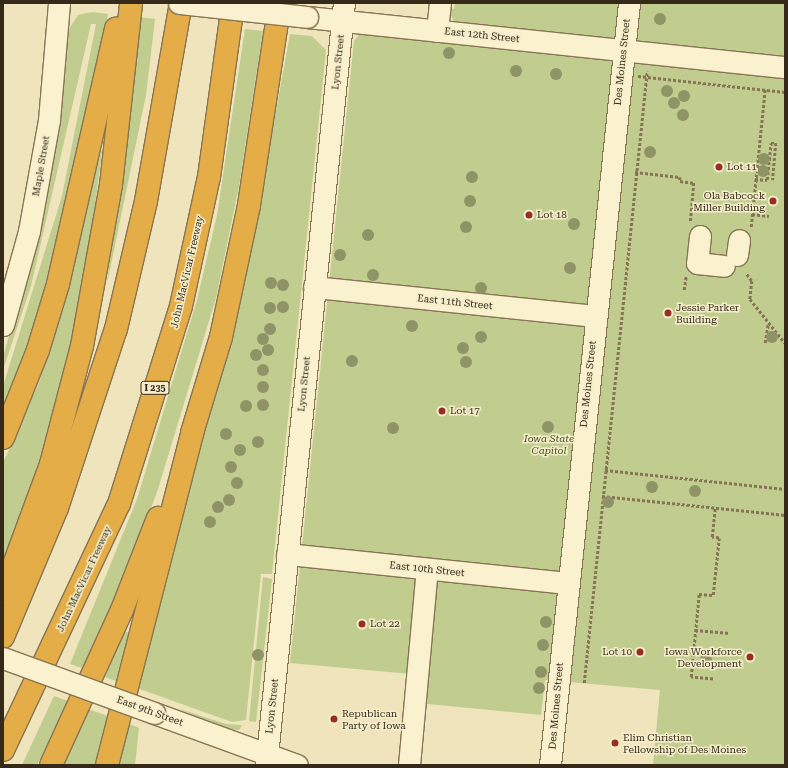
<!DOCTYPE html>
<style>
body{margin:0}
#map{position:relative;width:788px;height:768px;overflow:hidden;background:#efe4bb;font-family:"Roboto Serif",serif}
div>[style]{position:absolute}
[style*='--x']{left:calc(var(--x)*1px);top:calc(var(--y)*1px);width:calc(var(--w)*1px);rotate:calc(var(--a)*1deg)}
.green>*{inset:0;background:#c0cd8f}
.path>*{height:2.5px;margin-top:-1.25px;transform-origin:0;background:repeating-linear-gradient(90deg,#867455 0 3px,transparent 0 5px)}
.roads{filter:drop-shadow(1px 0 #867455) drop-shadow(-1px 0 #867455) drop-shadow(0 1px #867455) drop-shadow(0 -1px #867455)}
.minor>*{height:21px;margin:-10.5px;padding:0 10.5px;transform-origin:10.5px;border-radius:10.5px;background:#faf1ce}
.highway>*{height:22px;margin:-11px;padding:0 11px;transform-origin:11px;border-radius:11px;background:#e4ad47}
.bridges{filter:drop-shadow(1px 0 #867455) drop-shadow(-1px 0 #867455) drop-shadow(0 1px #867455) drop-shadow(0 -1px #867455)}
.minor-bridge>*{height:21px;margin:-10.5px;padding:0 10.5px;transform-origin:10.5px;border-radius:10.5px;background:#faf1ce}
.trees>*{width:12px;height:12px;margin:-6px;border-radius:50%;background:#8f9466}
.dots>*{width:11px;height:11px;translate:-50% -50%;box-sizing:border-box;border:2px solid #f6eecb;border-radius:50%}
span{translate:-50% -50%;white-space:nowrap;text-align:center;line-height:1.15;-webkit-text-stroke:3px #f6eecb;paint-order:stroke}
.shield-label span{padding:1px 3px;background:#f6eecb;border:1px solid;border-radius:3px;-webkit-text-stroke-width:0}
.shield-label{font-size:9px;color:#352a1a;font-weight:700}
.street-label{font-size:10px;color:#352a1a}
.poi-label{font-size:10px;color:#352a1a}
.left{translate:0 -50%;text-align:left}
.right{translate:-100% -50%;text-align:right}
.park-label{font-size:10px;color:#415220;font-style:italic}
.frame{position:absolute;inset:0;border:4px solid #352a1a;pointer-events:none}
</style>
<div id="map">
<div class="green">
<div style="clip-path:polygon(447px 3px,785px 3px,785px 765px,653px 765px,660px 690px,545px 680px,541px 715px,418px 703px,411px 674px,290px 663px,354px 41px,359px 35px,365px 34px,450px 43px,453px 18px,442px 7px,454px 9px,455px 4px)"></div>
<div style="clip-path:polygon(92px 12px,108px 14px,90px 109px,32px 337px,3px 414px,3px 386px,62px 196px,96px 24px,91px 24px,31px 286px,3px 370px,3px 357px,27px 273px,65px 35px,78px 15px)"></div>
<div style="clip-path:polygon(139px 17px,155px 19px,146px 95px,107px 284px)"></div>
<div style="clip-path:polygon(245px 29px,263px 31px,239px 186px,216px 298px,158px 489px,122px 587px,85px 669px,70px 664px,137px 499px,197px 300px,217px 215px)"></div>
<div style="clip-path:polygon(290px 34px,312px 36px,326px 50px,272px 574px,261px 574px,246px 720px,232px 722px,134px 687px,246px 276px)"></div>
<div style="clip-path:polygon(103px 145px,84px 286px,63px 384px,27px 507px,3px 570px,3px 463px,40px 380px)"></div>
<div style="clip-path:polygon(263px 577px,272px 579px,256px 722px,249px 721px)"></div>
<div style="clip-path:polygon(124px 631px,129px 633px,116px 681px,105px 677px)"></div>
<div style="clip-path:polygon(54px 696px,68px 701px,37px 765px,22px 765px)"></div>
<div style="clip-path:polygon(177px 708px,226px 724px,242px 725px,239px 730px,226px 729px)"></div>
<div style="clip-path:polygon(88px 709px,108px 716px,95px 765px,62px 765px)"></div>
<div style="clip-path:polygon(127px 723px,139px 728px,135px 765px,116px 765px)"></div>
</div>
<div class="path">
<div style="--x:638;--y:76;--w:148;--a:6.2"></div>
<div style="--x:635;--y:172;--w:45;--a:6.3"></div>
<div style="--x:680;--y:177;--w:4;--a:90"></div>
<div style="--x:680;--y:181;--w:14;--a:8"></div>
<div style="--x:694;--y:183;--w:38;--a:95"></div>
<div style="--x:755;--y:179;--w:12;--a:5"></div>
<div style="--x:767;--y:180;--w:37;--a:-84"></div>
<div style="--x:771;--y:143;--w:5;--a:0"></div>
<div style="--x:776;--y:143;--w:37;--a:95"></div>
<div style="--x:753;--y:198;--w:9;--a:6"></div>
<div style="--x:752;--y:214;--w:17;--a:7"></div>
<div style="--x:751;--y:227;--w:138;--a:-84.2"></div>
<div style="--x:747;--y:274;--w:9;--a:54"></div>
<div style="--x:752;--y:281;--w:18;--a:96"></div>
<div style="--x:750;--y:299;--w:56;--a:51.5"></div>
<div style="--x:684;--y:290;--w:14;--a:-82"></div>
<div style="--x:765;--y:343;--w:20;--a:-81"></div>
<div style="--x:785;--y:366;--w:1;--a:-90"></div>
<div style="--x:605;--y:470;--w:181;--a:6"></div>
<div style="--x:602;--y:496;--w:184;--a:5.9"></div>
<div style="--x:695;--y:630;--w:35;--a:5"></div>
<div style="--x:713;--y:679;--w:22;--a:-175"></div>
<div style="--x:691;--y:677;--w:83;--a:-84.5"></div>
<div style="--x:699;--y:594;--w:14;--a:4"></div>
<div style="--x:713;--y:595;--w:57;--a:-84"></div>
<div style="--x:719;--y:538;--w:7;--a:-172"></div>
<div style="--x:712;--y:537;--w:29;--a:-84"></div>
<div style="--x:584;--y:683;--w:615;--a:-84.12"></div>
</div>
<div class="roads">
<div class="minor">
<div style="--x:307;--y:17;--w:481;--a:6"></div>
<div style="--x:437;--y:31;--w:28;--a:-84"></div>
<div style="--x:700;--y:236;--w:27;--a:96"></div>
<div style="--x:697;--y:263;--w:27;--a:6"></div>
<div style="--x:737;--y:255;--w:15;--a:-82"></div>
<div style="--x:314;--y:287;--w:282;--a:5.9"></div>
<div style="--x:3;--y:325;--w:98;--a:-74.5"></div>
<div style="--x:29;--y:231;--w:113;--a:-79.8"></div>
<div style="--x:49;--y:120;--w:117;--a:-85.1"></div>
<div style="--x:287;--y:554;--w:281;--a:5.9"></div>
<div style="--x:154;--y:713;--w:152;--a:20"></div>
<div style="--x:266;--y:765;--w:766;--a:-84.16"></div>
<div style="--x:409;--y:765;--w:197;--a:-84.8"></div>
<div style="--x:550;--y:765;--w:766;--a:-84.08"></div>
</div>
<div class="highway">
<div style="--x:3;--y:438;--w:95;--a:-68.3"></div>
<div style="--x:38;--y:350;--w:69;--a:-73.1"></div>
<div style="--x:58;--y:284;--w:262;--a:-77.2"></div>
<div style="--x:3;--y:594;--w:139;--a:-69.7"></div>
<div style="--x:51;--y:464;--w:122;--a:-75.3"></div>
<div style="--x:82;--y:346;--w:164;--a:-79.8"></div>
<div style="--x:111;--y:185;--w:183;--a:-83.7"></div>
<div style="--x:3;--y:637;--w:140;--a:-67.3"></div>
<div style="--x:57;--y:508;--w:188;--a:-71.8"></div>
<div style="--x:116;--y:329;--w:131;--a:-76.8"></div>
<div style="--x:146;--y:201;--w:201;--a:-80"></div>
<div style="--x:3;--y:750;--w:272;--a:-64.8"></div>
<div style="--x:119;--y:504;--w:207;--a:-72.6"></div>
<div style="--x:181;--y:306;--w:132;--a:-77.8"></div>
<div style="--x:209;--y:177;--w:176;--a:-82.1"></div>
<div style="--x:51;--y:765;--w:170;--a:-65.4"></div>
<div style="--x:122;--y:610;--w:99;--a:-68.6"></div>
<div style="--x:107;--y:765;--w:343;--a:-75.6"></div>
<div style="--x:192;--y:433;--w:100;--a:-73.2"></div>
<div style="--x:221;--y:337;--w:135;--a:-78"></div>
<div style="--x:249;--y:205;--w:204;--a:-81.3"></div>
</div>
</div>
<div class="bridges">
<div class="minor-bridge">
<div style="--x:179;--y:3;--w:129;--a:6.2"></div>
<div style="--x:3;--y:658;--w:161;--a:20"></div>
</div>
</div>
<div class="trees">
<div style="left:660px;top:19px"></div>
<div style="left:449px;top:53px"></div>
<div style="left:516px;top:71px"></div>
<div style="left:556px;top:74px"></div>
<div style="left:667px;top:91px"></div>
<div style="left:684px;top:96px"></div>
<div style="left:674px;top:103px"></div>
<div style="left:683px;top:115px"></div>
<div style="left:650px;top:152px"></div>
<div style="left:764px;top:159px"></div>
<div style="left:763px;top:171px"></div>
<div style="left:472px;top:177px"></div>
<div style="left:470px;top:201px"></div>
<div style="left:574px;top:224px"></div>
<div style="left:466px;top:227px"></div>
<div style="left:368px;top:235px"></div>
<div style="left:340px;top:255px"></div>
<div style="left:570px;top:268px"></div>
<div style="left:373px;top:275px"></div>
<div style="left:271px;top:283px"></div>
<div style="left:283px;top:285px"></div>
<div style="left:481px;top:288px"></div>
<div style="left:283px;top:307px"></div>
<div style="left:270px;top:308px"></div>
<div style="left:412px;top:326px"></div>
<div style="left:270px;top:329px"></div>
<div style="left:481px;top:337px"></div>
<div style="left:772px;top:337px"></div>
<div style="left:263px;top:339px"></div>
<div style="left:463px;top:348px"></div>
<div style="left:268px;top:350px"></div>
<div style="left:256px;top:355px"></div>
<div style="left:352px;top:361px"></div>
<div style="left:466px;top:362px"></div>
<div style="left:263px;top:370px"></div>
<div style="left:263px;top:387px"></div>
<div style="left:263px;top:405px"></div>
<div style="left:246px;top:406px"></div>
<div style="left:548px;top:427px"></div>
<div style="left:393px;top:428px"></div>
<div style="left:226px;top:434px"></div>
<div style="left:258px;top:442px"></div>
<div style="left:240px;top:450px"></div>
<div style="left:231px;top:467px"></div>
<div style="left:237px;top:483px"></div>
<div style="left:652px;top:487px"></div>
<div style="left:695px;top:491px"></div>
<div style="left:229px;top:500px"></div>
<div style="left:608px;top:502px"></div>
<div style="left:218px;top:507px"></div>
<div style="left:210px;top:522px"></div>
<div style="left:546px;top:622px"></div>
<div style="left:543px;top:645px"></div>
<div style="left:258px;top:655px"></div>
<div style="left:706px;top:660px"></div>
<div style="left:541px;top:672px"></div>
<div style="left:539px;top:688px"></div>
</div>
<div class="dots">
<div style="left:719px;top:167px;background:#972d23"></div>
<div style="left:773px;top:201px;background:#972d23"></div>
<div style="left:529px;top:215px;background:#972d23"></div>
<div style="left:668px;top:313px;background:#972d23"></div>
<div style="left:442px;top:411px;background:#972d23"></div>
<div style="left:362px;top:624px;background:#972d23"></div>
<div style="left:640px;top:652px;background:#972d23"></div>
<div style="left:750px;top:657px;background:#972d23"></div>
<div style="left:334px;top:719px;background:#972d23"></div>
<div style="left:615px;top:743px;background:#972d23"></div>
</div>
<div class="shield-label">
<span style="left:155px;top:388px">I 235</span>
</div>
<div class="street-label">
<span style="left:482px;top:35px;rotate:6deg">East 12th Street</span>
<span style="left:338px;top:62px;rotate:-84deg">Lyon Street</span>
<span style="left:622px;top:62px;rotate:-84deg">Des Moines Street</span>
<span style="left:41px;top:166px;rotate:-80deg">Maple Street</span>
<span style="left:187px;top:272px;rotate:-77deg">John MacVicar Freeway</span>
<span style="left:455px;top:302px;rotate:6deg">East 11th Street</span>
<span style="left:304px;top:384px;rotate:-84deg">Lyon Street</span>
<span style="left:588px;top:384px;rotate:-84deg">Des Moines Street</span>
<span style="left:427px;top:569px;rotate:6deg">East 10th Street</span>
<span style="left:84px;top:579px;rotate:-65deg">John MacVicar Freeway</span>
<span style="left:272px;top:706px;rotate:-84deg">Lyon Street</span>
<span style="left:556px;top:706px;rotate:-85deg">Des Moines Street</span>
<span style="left:150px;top:711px;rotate:20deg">East 9th Street</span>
</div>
<div class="poi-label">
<span class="left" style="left:727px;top:167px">Lot 11</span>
<span class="right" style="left:765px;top:201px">Ola Babcock<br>Miller Building</span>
<span class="left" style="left:537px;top:215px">Lot 18</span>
<span class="left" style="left:676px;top:313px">Jessie Parker<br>Building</span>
<span class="left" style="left:450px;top:411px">Lot 17</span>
<span class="left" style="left:370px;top:624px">Lot 22</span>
<span class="right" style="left:742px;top:657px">Iowa Workforce<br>Development</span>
<span class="right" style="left:632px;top:652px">Lot 10</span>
<span class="left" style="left:342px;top:719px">Republican<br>Party of Iowa</span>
<span class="left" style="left:623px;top:743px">Elim Christian<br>Fellowship of Des Moines</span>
</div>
<div class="park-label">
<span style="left:549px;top:444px">Iowa State<br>Capitol</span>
</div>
<div class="frame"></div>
</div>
